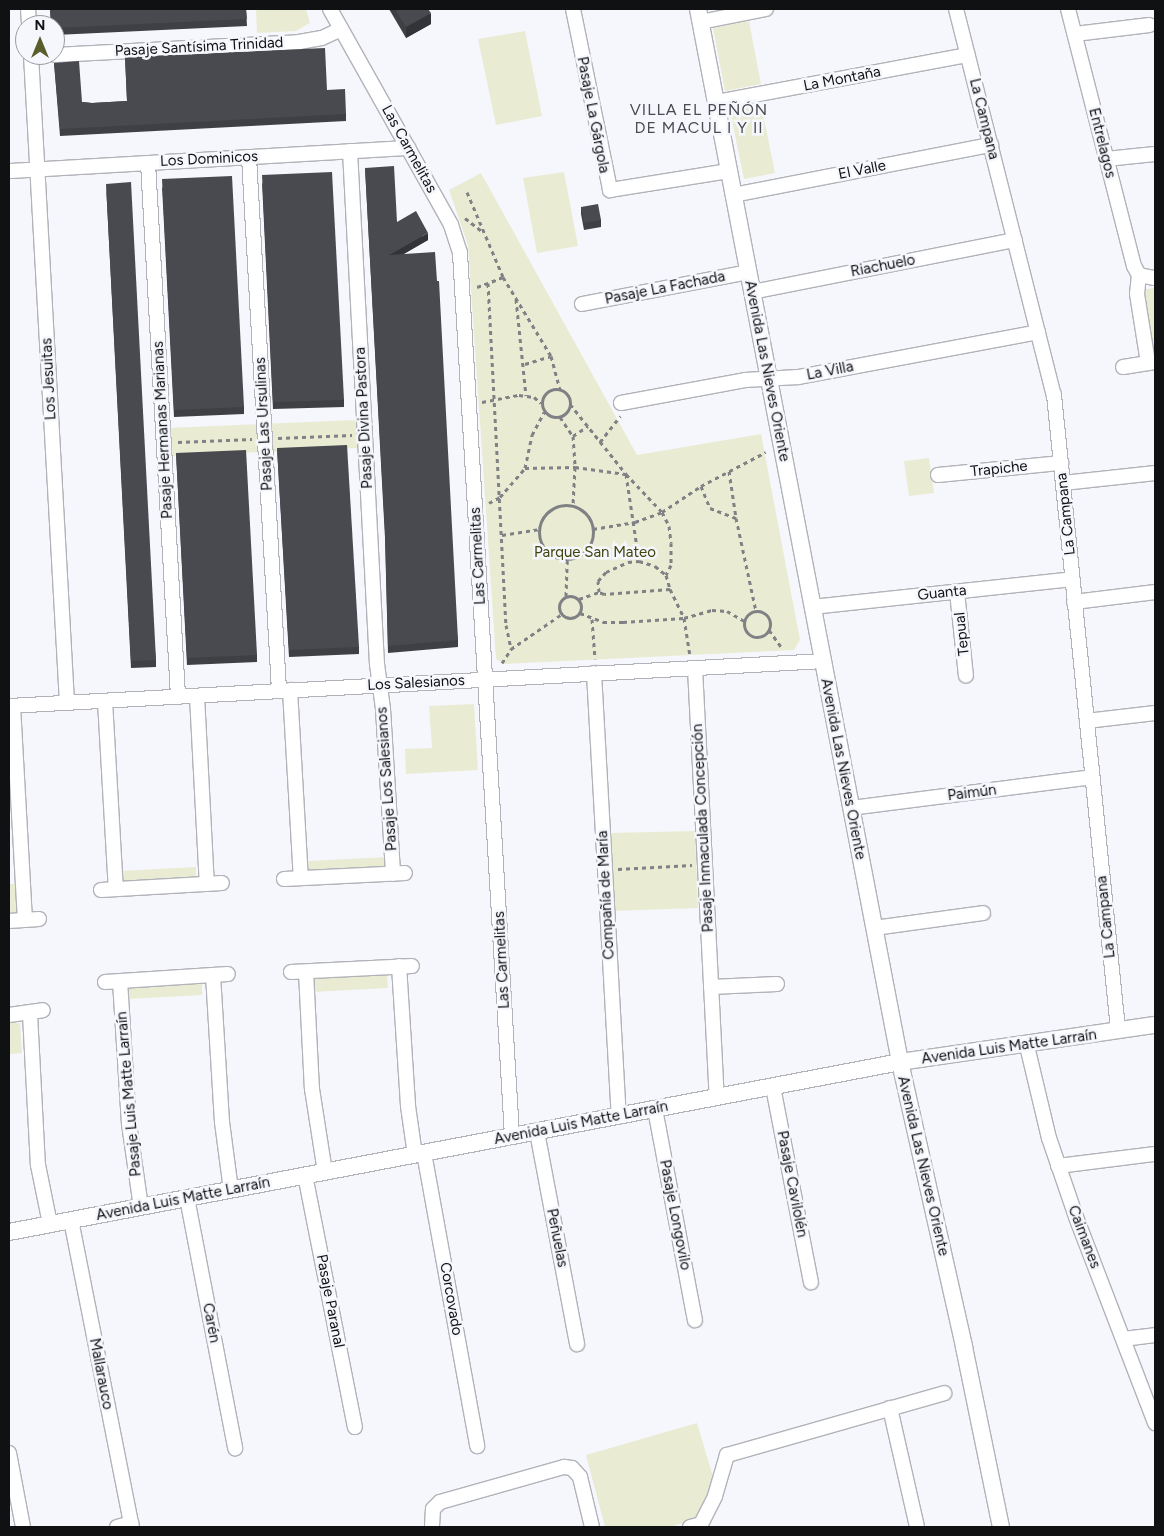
<!DOCTYPE html>
<meta charset="utf-8">
<style>
body{margin:0}
#map{position:relative;width:1164px;height:1536px;overflow:hidden;background:#f5f7fd;font-family:Figtree,sans-serif}
div>[style]{position:absolute}
[style*='--x']{left:calc(var(--x)*1px);top:calc(var(--y)*1px);width:calc(var(--w)*1px);rotate:calc(var(--a)*1deg)}
.green>*{inset:0;background:#e9ecd3}
.path>*{height:3px;margin-top:-1.5px;transform-origin:0;background:repeating-linear-gradient(90deg,#808185 0 4px,transparent 0 8px)}
.path>.ring{margin:-1.5px;padding:0;box-sizing:content-box;background:none;border:3px solid #808185;border-radius:50%}
.roads{filter:drop-shadow(1px 0 #b1b3b9) drop-shadow(-1px 0 #b1b3b9) drop-shadow(0 1px #b1b3b9) drop-shadow(0 -1px #b1b3b9)}
.minor>*{height:14px;margin:-7px;padding:0 7px;transform-origin:7px;border-radius:7px;background:#fff}
.tertiary>*{height:16px;margin:-8px;padding:0 8px;transform-origin:8px;border-radius:8px;background:#fff}
.wall>*{inset:0;background:#3e4044}
.shaded-wall>*{inset:0;background:#323437}
.building>*{inset:0;background:#484a4f}
span{translate:-50% -50%;white-space:nowrap;text-align:center;line-height:1.15;-webkit-text-stroke:5px #f5f7fd;paint-order:stroke}
.street-label{font-size:15px;color:#101113}
.park-label{font-size:15px;color:#40430b}
.neighbourhood-label{font-size:16px;color:#4a4c51;letter-spacing:1px}
.frame{position:absolute;inset:0;border:10px solid #101113;pointer-events:none}
.north{position:absolute;left:15px;top:15px;width:50px;height:50px;box-sizing:border-box;background:#f5f7fd;border:1px solid #999b9f;border-radius:50%;rotate:0deg;font-size:14px;font-weight:700;line-height:20px;text-align:center;color:#101113}
.north::after{content:'';display:block;margin:auto;width:18px;height:22px;background:#595d2b;clip-path:polygon(50% 0,100% 100%,50% 72%,0 100%)}
</style>
<div id="map">
<div class="green">
<div style="clip-path:polygon(256px 9px,306px 9px,310px 23px,296px 31px,257px 33px)"></div>
<div style="clip-path:polygon(749px 21px,761px 84px,725px 91px,713px 28px)"></div>
<div style="clip-path:polygon(525px 31px,542px 116px,496px 125px,478px 39px)"></div>
<div style="clip-path:polygon(761px 104px,775px 173px,744px 179px,730px 111px)"></div>
<div style="clip-path:polygon(564px 172px,578px 246px,537px 253px,523px 178px)"></div>
<div style="clip-path:polygon(481px 173px,637px 455px,761px 434px,800px 640px,794px 650px,504px 664px,496px 659px,468px 245px,449px 190px)"></div>
<div style="clip-path:polygon(1155px 288px,1155px 354px,1154px 354px,1144px 303px,1146px 289px)"></div>
<div style="clip-path:polygon(357px 420px,358px 448px,170px 456px,168px 428px)"></div>
<div style="clip-path:polygon(929px 458px,934px 493px,909px 496px,904px 461px)"></div>
<div style="clip-path:polygon(474px 704px,478px 770px,406px 774px,405px 749px,432px 748px,429px 706px)"></div>
<div style="clip-path:polygon(695px 831px,698px 908px,612px 911px,610px 833px)"></div>
<div style="clip-path:polygon(388px 857px,389px 870px,309px 874px,308px 861px)"></div>
<div style="clip-path:polygon(196px 867px,196px 880px,121px 884px,120px 871px)"></div>
<div style="clip-path:polygon(9px 884px,15px 884px,17px 914px,9px 915px)"></div>
<div style="clip-path:polygon(387px 975px,388px 988px,313px 992px,312px 979px)"></div>
<div style="clip-path:polygon(202px 982px,202px 995px,127px 999px,126px 986px)"></div>
<div style="clip-path:polygon(9px 1023px,20px 1023px,22px 1053px,9px 1054px)"></div>
<div style="clip-path:polygon(697px 1423px,713px 1477px,710px 1497px,698px 1518px,671px 1527px,605px 1527px,586px 1455px)"></div>
</div>
<div class="path">
<div style="--x:467;--y:192;--w:92;--a:67"></div>
<div style="--x:503;--y:277;--w:92;--a:58.7"></div>
<div style="--x:551;--y:356;--w:35;--a:75"></div>
<div style="--x:465;--y:218;--w:24;--a:38"></div>
<div style="--x:503;--y:277;--w:16;--a:158"></div>
<div style="--x:488;--y:283;--w:342;--a:87"></div>
<div style="--x:506;--y:625;--w:25;--a:78"></div>
<div style="--x:511;--y:649;--w:62;--a:-34.5"></div>
<div style="--x:477;--y:287;--w:12;--a:-20"></div>
<div style="--x:516;--y:299;--w:97;--a:84.1"></div>
<div style="--x:525;--y:364;--w:27;--a:-17"></div>
<div class="ring" style="left:542px;top:389px;width:25px;height:25px"></div>
<div style="--x:482;--y:402;--w:38;--a:-11"></div>
<div style="--x:519;--y:395;--w:15;--a:8"></div>
<div style="--x:534;--y:397;--w:9;--a:41"></div>
<div style="--x:570;--y:404;--w:90;--a:51.3"></div>
<div style="--x:626;--y:474;--w:88;--a:81.5"></div>
<div style="--x:560;--y:417;--w:23;--a:56"></div>
<div style="--x:573;--y:436;--w:31;--a:86"></div>
<div style="--x:575;--y:467;--w:51;--a:7.8"></div>
<div style="--x:626;--y:474;--w:52;--a:46.5"></div>
<div style="--x:662;--y:512;--w:16;--a:63"></div>
<div style="--x:669;--y:526;--w:17;--a:83"></div>
<div style="--x:671;--y:543;--w:22;--a:90"></div>
<div style="--x:671;--y:565;--w:11;--a:117"></div>
<div style="--x:573;--y:436;--w:18;--a:-34"></div>
<div style="--x:278;--y:438;--w:74;--a:-2.3"></div>
<div style="--x:178;--y:442;--w:74;--a:-2.3"></div>
<div style="--x:600;--y:442;--w:33;--a:-52"></div>
<div style="--x:525;--y:468;--w:50;--a:-1.1"></div>
<div style="--x:575;--y:467;--w:38;--a:93"></div>
<div style="--x:729;--y:471;--w:48;--a:81.5"></div>
<div style="--x:736;--y:518;--w:95;--a:77.9"></div>
<div style="--x:701;--y:486;--w:24;--a:68"></div>
<div style="--x:710;--y:508;--w:28;--a:21"></div>
<div style="--x:489;--y:503;--w:13;--a:-29"></div>
<div style="--x:500;--y:497;--w:38;--a:-49"></div>
<div style="--x:525;--y:468;--w:34;--a:-78"></div>
<div style="--x:532;--y:435;--w:26;--a:-62"></div>
<div class="ring" style="left:539px;top:505px;width:51px;height:51px"></div>
<div style="--x:593;--y:529;--w:43;--a:-9.5"></div>
<div style="--x:635;--y:522;--w:29;--a:-20"></div>
<div style="--x:662;--y:512;--w:47;--a:-33.7"></div>
<div style="--x:701;--y:486;--w:73;--a:-27.6"></div>
<div style="--x:502;--y:535;--w:37;--a:-9"></div>
<div style="--x:639;--y:561;--w:17;--a:17"></div>
<div style="--x:655;--y:566;--w:14;--a:39"></div>
<div style="--x:666;--y:575;--w:15;--a:74"></div>
<div style="--x:670;--y:589;--w:66;--a:175.7"></div>
<div style="--x:604;--y:594;--w:5;--a:-158"></div>
<div style="--x:599;--y:592;--w:11;--a:-95"></div>
<div style="--x:598;--y:581;--w:12;--a:-48"></div>
<div style="--x:606;--y:572;--w:24;--a:-24"></div>
<div style="--x:628;--y:562;--w:11;--a:-5"></div>
<div style="--x:670;--y:589;--w:32;--a:64"></div>
<div style="--x:684;--y:618;--w:36;--a:81"></div>
<div class="ring" style="left:559px;top:596px;width:19px;height:19px"></div>
<div style="--x:566;--y:596;--w:38;--a:-88"></div>
<div style="--x:579;--y:599;--w:21;--a:-19"></div>
<div class="ring" style="left:744px;top:611px;width:23px;height:23px"></div>
<div style="--x:580;--y:613;--w:25;--a:21"></div>
<div style="--x:603;--y:622;--w:20;--a:0"></div>
<div style="--x:623;--y:622;--w:61;--a:-3.8"></div>
<div style="--x:684;--y:618;--w:29;--a:-16"></div>
<div style="--x:712;--y:610;--w:15;--a:4"></div>
<div style="--x:727;--y:611;--w:20;--a:30"></div>
<div style="--x:592;--y:619;--w:40;--a:85.7"></div>
<div style="--x:769;--y:630;--w:22;--a:54"></div>
<div style="--x:502;--y:663;--w:17;--a:-57"></div>
<div style="--x:618;--y:869;--w:74;--a:-3.1"></div>
</div>
<div class="roads">
<div class="minor">
<div style="--x:28;--y:9;--w:16;--a:86"></div>
<div style="--x:330;--y:9;--w:248;--a:60.7"></div>
<div style="--x:451;--y:225;--w:29;--a:72"></div>
<div style="--x:460;--y:253;--w:885;--a:86.63"></div>
<div style="--x:573;--y:9;--w:185;--a:78.4"></div>
<div style="--x:610;--y:190;--w:121;--a:-9.1"></div>
<div style="--x:956;--y:9;--w:398;--a:75.8"></div>
<div style="--x:1054;--y:395;--w:638;--a:84.24"></div>
<div style="--x:1068;--y:9;--w:265;--a:75.6"></div>
<div style="--x:1134;--y:266;--w:10;--a:61"></div>
<div style="--x:700;--y:22;--w:67;--a:-11.1"></div>
<div style="--x:1075;--y:34;--w:75;--a:-6.9"></div>
<div style="--x:31;--y:55;--w:649;--a:86.82"></div>
<div style="--x:55;--y:55;--w:244;--a:-3"></div>
<div style="--x:299;--y:42;--w:23;--a:-10"></div>
<div style="--x:322;--y:38;--w:21;--a:-25"></div>
<div style="--x:716;--y:102;--w:256;--a:-10.6"></div>
<div style="--x:350;--y:151;--w:514;--a:86.99"></div>
<div style="--x:377;--y:664;--w:45;--a:82.4"></div>
<div style="--x:383;--y:709;--w:165;--a:86.5"></div>
<div style="--x:249;--y:157;--w:535;--a:86.78"></div>
<div style="--x:1106;--y:159;--w:49;--a:-5.8"></div>
<div style="--x:148;--y:163;--w:535;--a:86.78"></div>
<div style="--x:9;--y:171;--w:400;--a:-3.3"></div>
<div style="--x:733;--y:195;--w:263;--a:-11"></div>
<div style="--x:1139;--y:275;--w:19;--a:96"></div>
<div style="--x:1137;--y:294;--w:70;--a:80.9"></div>
<div style="--x:1139;--y:275;--w:16;--a:11"></div>
<div style="--x:752;--y:292;--w:268;--a:-11.2"></div>
<div style="--x:582;--y:304;--w:169;--a:-10.9"></div>
<div style="--x:1123;--y:367;--w:32;--a:-9"></div>
<div style="--x:621;--y:403;--w:126;--a:-10.5"></div>
<div style="--x:745;--y:380;--w:53;--a:-3.2"></div>
<div style="--x:798;--y:377;--w:244;--a:-10.6"></div>
<div style="--x:938;--y:475;--w:124;--a:-5.6"></div>
<div style="--x:1063;--y:483;--w:93;--a:-6.2"></div>
<div style="--x:957;--y:592;--w:84;--a:83.9"></div>
<div style="--x:1074;--y:602;--w:82;--a:-7"></div>
<div style="--x:812;--y:607;--w:262;--a:-6.1"></div>
<div style="--x:695;--y:668;--w:430;--a:87.1"></div>
<div style="--x:594;--y:673;--w:444;--a:86.8"></div>
<div style="--x:290;--y:690;--w:188;--a:86.7"></div>
<div style="--x:197;--y:696;--w:188;--a:87"></div>
<div style="--x:105;--y:701;--w:188;--a:86.7"></div>
<div style="--x:9;--y:706;--w:815;--a:-3.16"></div>
<div style="--x:13;--y:706;--w:214;--a:86.8"></div>
<div style="--x:1087;--y:721;--w:68;--a:-6.7"></div>
<div style="--x:851;--y:808;--w:243;--a:-7.3"></div>
<div style="--x:284;--y:879;--w:121;--a:-2.8"></div>
<div style="--x:101;--y:890;--w:121;--a:-3.3"></div>
<div style="--x:9;--y:921;--w:30;--a:-4"></div>
<div style="--x:874;--y:928;--w:110;--a:-7.8"></div>
<div style="--x:399;--y:966;--w:140;--a:86.3"></div>
<div style="--x:408;--y:1106;--w:49;--a:81.9"></div>
<div style="--x:291;--y:972;--w:121;--a:-2.8"></div>
<div style="--x:306;--y:972;--w:117;--a:87.1"></div>
<div style="--x:312;--y:1089;--w:84;--a:81.1"></div>
<div style="--x:213;--y:975;--w:147;--a:86.5"></div>
<div style="--x:222;--y:1122;--w:69;--a:82.5"></div>
<div style="--x:120;--y:981;--w:143;--a:86.4"></div>
<div style="--x:129;--y:1124;--w:84;--a:81.8"></div>
<div style="--x:105;--y:982;--w:123;--a:-3.7"></div>
<div style="--x:711;--y:987;--w:66;--a:-2.6"></div>
<div style="--x:30;--y:1014;--w:151;--a:87"></div>
<div style="--x:38;--y:1165;--w:60;--a:78.5"></div>
<div style="--x:9;--y:1015;--w:34;--a:-8"></div>
<div style="--x:1027;--y:1046;--w:95;--a:76.6"></div>
<div style="--x:1049;--y:1138;--w:83;--a:71.1"></div>
<div style="--x:1076;--y:1217;--w:221;--a:69"></div>
<div style="--x:773;--y:1087;--w:199;--a:79"></div>
<div style="--x:655;--y:1109;--w:215;--a:79.3"></div>
<div style="--x:537;--y:1132;--w:216;--a:79.3"></div>
<div style="--x:424;--y:1153;--w:298;--a:79.7"></div>
<div style="--x:1058;--y:1166;--w:98;--a:-7.1"></div>
<div style="--x:305;--y:1175;--w:257;--a:78.8"></div>
<div style="--x:187;--y:1198;--w:255;--a:79.1"></div>
<div style="--x:71;--y:1220;--w:313;--a:78.8"></div>
<div style="--x:1123;--y:1339;--w:32;--a:-7"></div>
<div style="--x:890;--y:1408;--w:122;--a:77.2"></div>
<div style="--x:9;--y:1453;--w:75;--a:79.3"></div>
<div style="--x:117;--y:1527;--w:15;--a:-16"></div>
<div style="--x:432;--y:1527;--w:18;--a:-87"></div>
<div style="--x:433;--y:1509;--w:10;--a:-45"></div>
<div style="--x:440;--y:1502;--w:129;--a:-15.8"></div>
<div style="--x:564;--y:1467;--w:8;--a:7"></div>
<div style="--x:572;--y:1468;--w:12;--a:48"></div>
<div style="--x:580;--y:1477;--w:51;--a:76.5"></div>
<div style="--x:690;--y:1527;--w:11;--a:-15"></div>
<div style="--x:701;--y:1524;--w:31;--a:-63"></div>
<div style="--x:715;--y:1496;--w:43;--a:-73.7"></div>
<div style="--x:727;--y:1455;--w:226;--a:-15.9"></div>
</div>
<div class="tertiary">
<div style="--x:698;--y:9;--w:1072;--a:79.14"></div>
<div style="--x:900;--y:1062;--w:292;--a:77.3"></div>
<div style="--x:964;--y:1347;--w:184;--a:78.4"></div>
<div style="--x:9;--y:1232;--w:907;--a:-10.8"></div>
<div style="--x:900;--y:1062;--w:258;--a:-8.3"></div>
</div>
</div>
<div class="wall">
<div style="clip-path:polygon(50px 9px,246px 9px,247px 26px,55px 35px,55px 25px,51px 25px)"></div>
<div style="clip-path:polygon(389px 9px,428px 9px,431px 24px,406px 38px)"></div>
<div style="clip-path:polygon(125px 57px,327px 90px,346px 114px,346px 121px,60px 136px,54px 63px,82px 102px,92px 103px,127px 101px)"></div>
<div style="clip-path:polygon(365px 168px,397px 222px,428px 240px,404px 254px,458px 640px,458px 647px,388px 653px,385px 538px)"></div>
<div style="clip-path:polygon(262px 182px,344px 400px,344px 407px,273px 409px)"></div>
<div style="clip-path:polygon(106px 184px,156px 660px,156px 667px,131px 668px)"></div>
<div style="clip-path:polygon(162px 186px,244px 407px,244px 414px,174px 417px)"></div>
<div style="clip-path:polygon(581px 207px,601px 220px,601px 227px,584px 230px,581px 214px)"></div>
<div style="clip-path:polygon(277px 448px,359px 647px,359px 654px,289px 657px)"></div>
<div style="clip-path:polygon(176px 453px,257px 655px,257px 662px,187px 665px)"></div>
</div>
<div class="shaded-wall">
<div style="clip-path:polygon(431px 13px,431px 24px,406px 38px,406px 27px)"></div>
<div style="clip-path:polygon(428px 233px,428px 240px,389px 262px,389px 255px)"></div>
</div>
<div class="building">
<div style="clip-path:polygon(50px 9px,246px 9px,247px 19px,55px 28px,55px 25px,51px 25px)"></div>
<div style="clip-path:polygon(395px 9px,428px 9px,431px 13px,406px 27px)"></div>
<div style="clip-path:polygon(325px 48px,327px 90px,345px 89px,346px 114px,60px 129px,54px 63px,79px 61px,82px 102px,92px 103px,127px 101px,125px 57px)"></div>
<div style="clip-path:polygon(394px 166px,397px 222px,416px 211px,428px 233px,389px 255px,435px 252px,437px 281px,439px 281px,458px 640px,388px 646px,385px 531px,365px 168px)"></div>
<div style="clip-path:polygon(332px 172px,344px 400px,273px 402px,262px 175px)"></div>
<div style="clip-path:polygon(232px 176px,244px 407px,174px 410px,162px 179px)"></div>
<div style="clip-path:polygon(131px 182px,156px 660px,131px 661px,106px 184px)"></div>
<div style="clip-path:polygon(598px 204px,601px 220px,584px 223px,581px 207px)"></div>
<div style="clip-path:polygon(347px 445px,359px 647px,289px 650px,277px 448px)"></div>
<div style="clip-path:polygon(246px 450px,257px 655px,187px 658px,176px 453px)"></div>
</div>
<div class="street-label">
<span style="left:199px;top:47px;rotate:-3deg">Pasaje Santísima Trinidad</span>
<span style="left:842px;top:79px;rotate:-11deg">La Montaña</span>
<span style="left:593px;top:115px;rotate:79deg">Pasaje La Gárgola</span>
<span style="left:984px;top:119px;rotate:76deg">La Campana</span>
<span style="left:1102px;top:143px;rotate:76deg">Entrelagos</span>
<span style="left:409px;top:149px;rotate:61deg">Las Carmelitas</span>
<span style="left:209px;top:159px;rotate:-3deg">Los Dominicos</span>
<span style="left:862px;top:170px;rotate:-11deg">El Valle</span>
<span style="left:883px;top:266px;rotate:-11deg">Riachuelo</span>
<span style="left:665px;top:288px;rotate:-11deg">Pasaje La Fachada</span>
<span style="left:767px;top:371px;rotate:79deg">Avenida Las Nieves Oriente</span>
<span style="left:830px;top:371px;rotate:-11deg">La Villa</span>
<span style="left:49px;top:379px;rotate:-93deg">Los Jesuitas</span>
<span style="left:364px;top:418px;rotate:-93deg">Pasaje Divina Pastora</span>
<span style="left:264px;top:424px;rotate:-93deg">Pasaje Las Ursulinas</span>
<span style="left:163px;top:430px;rotate:-93deg">Pasaje Hermanas Marianas</span>
<span style="left:999px;top:469px;rotate:-6deg">Trapiche</span>
<span style="left:1066px;top:514px;rotate:-96deg">La Campana</span>
<span style="left:478px;top:556px;rotate:-93deg">Las Carmelitas</span>
<span style="left:942px;top:593px;rotate:-6deg">Guanta</span>
<span style="left:962px;top:634px;rotate:-96deg">Tepual</span>
<span style="left:416px;top:683px;rotate:-3deg">Los Salesianos</span>
<span style="left:843px;top:769px;rotate:79deg">Avenida Las Nieves Oriente</span>
<span style="left:387px;top:779px;rotate:-94deg">Pasaje Los Salesianos</span>
<span style="left:972px;top:793px;rotate:-7deg">Paimún</span>
<span style="left:703px;top:828px;rotate:-93deg">Pasaje Inmaculada Concepción</span>
<span style="left:606px;top:895px;rotate:-93deg">Compañía de María</span>
<span style="left:1106px;top:917px;rotate:-96deg">La Campana</span>
<span style="left:502px;top:960px;rotate:-93deg">Las Carmelitas</span>
<span style="left:1009px;top:1047px;rotate:-8deg">Avenida Luis Matte Larraín</span>
<span style="left:129px;top:1094px;rotate:-95deg">Pasaje Luis Matte Larraín</span>
<span style="left:581px;top:1123px;rotate:-11deg">Avenida Luis Matte Larraín</span>
<span style="left:923px;top:1166px;rotate:77deg">Avenida Las Nieves Oriente</span>
<span style="left:792px;top:1184px;rotate:79deg">Pasaje Cavilolén</span>
<span style="left:183px;top:1199px;rotate:-11deg">Avenida Luis Matte Larraín</span>
<span style="left:675px;top:1215px;rotate:79deg">Pasaje Longovilo</span>
<span style="left:1084px;top:1237px;rotate:69deg">Caimanes</span>
<span style="left:557px;top:1238px;rotate:79deg">Peñuelas</span>
<span style="left:451px;top:1299px;rotate:80deg">Corcovado</span>
<span style="left:330px;top:1301px;rotate:79deg">Pasaje Paranal</span>
<span style="left:211px;top:1323px;rotate:79deg">Carén</span>
<span style="left:101px;top:1374px;rotate:79deg">Mallarauco</span>
</div>
<div class="park-label">
<span style="left:595px;top:553px">Parque San Mateo</span>
</div>
<div class="neighbourhood-label">
<span style="left:699px;top:119px">VILLA EL PEÑÓN<br>DE MACUL I Y II</span>
</div>
<div class="frame"></div>
<div class="north">N</div>
</div>
